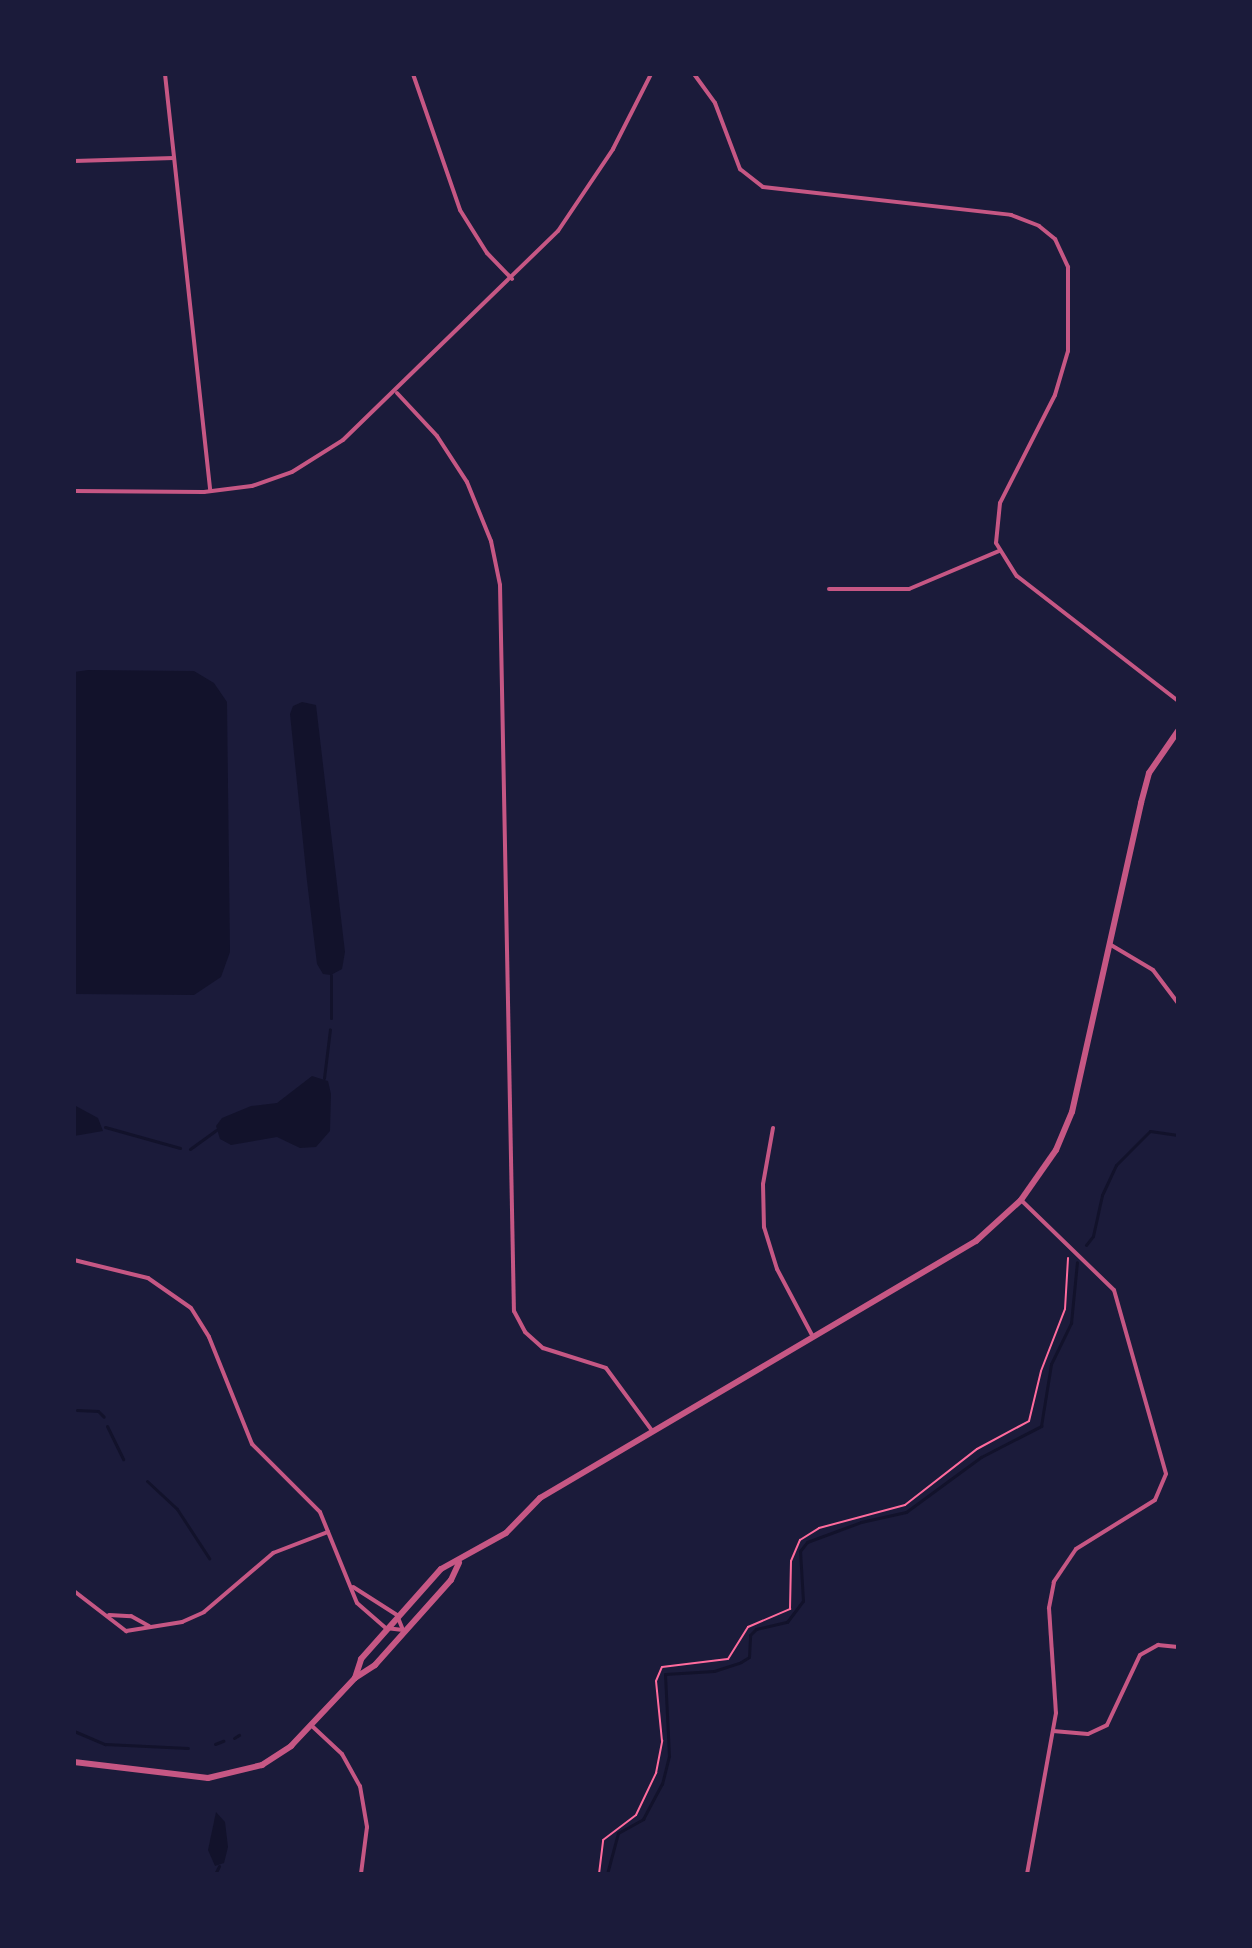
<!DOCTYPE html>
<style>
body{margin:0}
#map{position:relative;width:1252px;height:1948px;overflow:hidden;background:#1b1b3a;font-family:"Noto Serif",serif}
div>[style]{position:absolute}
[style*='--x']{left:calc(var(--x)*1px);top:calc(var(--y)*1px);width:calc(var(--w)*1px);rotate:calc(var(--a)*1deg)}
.water>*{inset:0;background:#12122b}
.stream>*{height:3px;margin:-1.5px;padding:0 1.5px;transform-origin:1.5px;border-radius:1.5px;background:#12122b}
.path>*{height:2px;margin:-1px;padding:0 1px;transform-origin:1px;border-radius:1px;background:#ff6b9d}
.minor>*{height:4px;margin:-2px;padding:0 2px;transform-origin:2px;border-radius:2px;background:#c65784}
.tertiary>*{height:6px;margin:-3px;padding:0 3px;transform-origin:3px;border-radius:3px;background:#c65784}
span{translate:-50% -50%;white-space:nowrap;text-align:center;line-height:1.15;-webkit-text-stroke:8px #1b1b3a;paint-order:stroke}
.frame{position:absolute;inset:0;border:76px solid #1b1b3a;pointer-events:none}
</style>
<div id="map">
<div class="water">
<div style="clip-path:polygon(88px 670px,194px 671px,214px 683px,227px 702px,230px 952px,221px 977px,194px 995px,74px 994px,74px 672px)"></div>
<div style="clip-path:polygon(302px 702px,316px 705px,345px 952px,342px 969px,331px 975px,323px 974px,317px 964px,307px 881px,290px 714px,293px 706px)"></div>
<div style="clip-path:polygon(312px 1076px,328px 1081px,331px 1094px,330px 1131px,316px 1147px,300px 1148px,277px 1137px,231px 1145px,220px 1139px,216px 1126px,222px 1118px,251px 1106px,277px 1103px)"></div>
<div style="clip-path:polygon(74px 1105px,98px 1118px,103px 1131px,74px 1136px)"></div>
<div style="clip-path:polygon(216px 1812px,225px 1822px,228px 1847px,224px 1863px,215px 1866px,208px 1850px)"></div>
</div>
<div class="stream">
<div style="--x:331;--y:975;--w:43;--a:90"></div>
<div style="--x:324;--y:1078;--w:49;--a:-83"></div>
<div style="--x:105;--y:1127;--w:78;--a:15.6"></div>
<div style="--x:190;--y:1149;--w:32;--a:-36"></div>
<div style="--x:1086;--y:1245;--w:11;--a:-52"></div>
<div style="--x:1093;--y:1236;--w:42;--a:-77.6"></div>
<div style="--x:1102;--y:1195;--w:33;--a:-65"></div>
<div style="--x:1116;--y:1165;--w:48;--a:-45"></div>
<div style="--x:1150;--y:1131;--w:28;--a:8"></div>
<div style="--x:77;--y:1410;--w:21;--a:3"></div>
<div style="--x:98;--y:1411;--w:8;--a:45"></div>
<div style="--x:107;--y:1426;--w:37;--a:64"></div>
<div style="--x:147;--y:1481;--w:41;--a:43"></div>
<div style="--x:177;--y:1509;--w:59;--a:56.9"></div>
<div style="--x:74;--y:1731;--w:34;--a:23"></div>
<div style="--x:105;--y:1744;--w:83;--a:2.8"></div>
<div style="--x:234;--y:1738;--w:6;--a:-31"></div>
<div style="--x:215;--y:1744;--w:9;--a:-21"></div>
<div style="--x:215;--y:1874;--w:9;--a:-63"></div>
<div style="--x:607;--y:1874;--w:42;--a:-75"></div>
<div style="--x:618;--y:1833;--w:29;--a:-29"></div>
<div style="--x:643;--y:1819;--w:40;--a:-62"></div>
<div style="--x:662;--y:1784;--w:29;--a:-76"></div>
<div style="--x:669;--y:1756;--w:82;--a:-92.8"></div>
<div style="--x:665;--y:1674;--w:49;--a:-3.5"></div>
<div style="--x:714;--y:1671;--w:28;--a:-18"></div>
<div style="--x:741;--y:1662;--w:9;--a:-32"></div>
<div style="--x:749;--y:1657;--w:22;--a:-87"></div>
<div style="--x:750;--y:1635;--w:8;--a:-45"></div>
<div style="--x:756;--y:1629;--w:32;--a:-13"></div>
<div style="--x:787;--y:1622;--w:26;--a:-53"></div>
<div style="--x:803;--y:1601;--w:50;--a:-93.4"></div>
<div style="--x:800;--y:1551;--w:11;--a:-52"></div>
<div style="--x:807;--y:1542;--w:58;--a:-20.3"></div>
<div style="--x:861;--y:1522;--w:46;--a:-12.5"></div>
<div style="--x:906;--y:1512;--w:93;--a:-36.3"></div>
<div style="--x:981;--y:1457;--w:68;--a:-27.3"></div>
<div style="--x:1041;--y:1426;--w:63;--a:-80.8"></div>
<div style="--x:1051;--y:1364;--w:46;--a:-64"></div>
<div style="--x:1071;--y:1323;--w:61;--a:-84.4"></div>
</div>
<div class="path">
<div style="--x:599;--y:1874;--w:34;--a:-83"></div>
<div style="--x:603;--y:1840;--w:41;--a:-37.1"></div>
<div style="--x:636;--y:1815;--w:47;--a:-64.5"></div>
<div style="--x:656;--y:1773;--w:33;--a:-79"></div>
<div style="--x:662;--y:1741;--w:60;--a:-95.7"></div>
<div style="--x:656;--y:1681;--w:15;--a:-67"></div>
<div style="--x:662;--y:1667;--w:66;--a:-6.9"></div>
<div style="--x:728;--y:1659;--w:38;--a:-58"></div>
<div style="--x:748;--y:1627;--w:46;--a:-23.2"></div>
<div style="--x:790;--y:1609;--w:48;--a:-88.8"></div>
<div style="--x:791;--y:1561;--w:23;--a:-67"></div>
<div style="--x:800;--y:1540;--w:22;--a:-32"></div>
<div style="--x:819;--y:1528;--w:89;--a:-15"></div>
<div style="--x:905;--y:1505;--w:91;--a:-37.9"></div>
<div style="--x:977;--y:1449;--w:59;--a:-28.3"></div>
<div style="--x:1029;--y:1421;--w:51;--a:-76.5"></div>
<div style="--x:1041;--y:1371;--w:66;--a:-68.8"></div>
<div style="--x:1065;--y:1309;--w:51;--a:-86.6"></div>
</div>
<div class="minor">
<div style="--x:165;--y:74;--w:419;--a:83.8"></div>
<div style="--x:413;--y:74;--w:144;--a:70.9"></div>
<div style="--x:460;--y:210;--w:51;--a:57.9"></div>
<div style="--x:487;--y:253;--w:36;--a:46"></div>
<div style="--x:694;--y:74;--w:36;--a:54"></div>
<div style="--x:715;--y:103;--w:71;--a:69.3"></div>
<div style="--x:740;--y:169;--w:29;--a:38"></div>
<div style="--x:763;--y:187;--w:250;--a:6.4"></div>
<div style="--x:1011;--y:215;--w:30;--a:21"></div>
<div style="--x:1039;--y:226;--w:21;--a:39"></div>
<div style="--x:1055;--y:239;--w:31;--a:65"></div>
<div style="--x:1068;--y:267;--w:84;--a:90"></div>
<div style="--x:1068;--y:351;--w:46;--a:106.5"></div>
<div style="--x:1055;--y:395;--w:121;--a:117"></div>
<div style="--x:1000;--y:503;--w:40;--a:95.7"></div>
<div style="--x:996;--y:543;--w:39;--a:58"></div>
<div style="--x:1017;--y:576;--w:204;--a:37.8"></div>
<div style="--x:74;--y:161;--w:100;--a:-1.7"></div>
<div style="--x:397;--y:393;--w:59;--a:47.1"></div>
<div style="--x:437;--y:436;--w:55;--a:56.9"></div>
<div style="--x:467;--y:482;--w:64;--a:67.9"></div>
<div style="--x:491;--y:541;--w:45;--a:78.4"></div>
<div style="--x:500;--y:585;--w:726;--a:88.9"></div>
<div style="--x:514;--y:1311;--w:24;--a:62"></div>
<div style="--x:525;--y:1332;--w:24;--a:42"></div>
<div style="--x:543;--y:1348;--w:66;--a:17.6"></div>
<div style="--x:606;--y:1368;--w:79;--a:53.7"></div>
<div style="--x:74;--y:491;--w:130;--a:0.4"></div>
<div style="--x:204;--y:492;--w:48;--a:-7.1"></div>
<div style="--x:252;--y:486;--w:42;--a:-19.3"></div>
<div style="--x:292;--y:472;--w:60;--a:-32.1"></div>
<div style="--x:343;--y:440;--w:300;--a:-44.2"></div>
<div style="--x:558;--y:231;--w:99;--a:-56.1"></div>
<div style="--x:613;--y:149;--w:84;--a:-63.1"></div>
<div style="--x:829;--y:589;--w:80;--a:0"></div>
<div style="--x:909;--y:589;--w:98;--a:-22.9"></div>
<div style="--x:1111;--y:945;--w:49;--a:30.8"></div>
<div style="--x:1153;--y:970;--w:41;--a:52.9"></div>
<div style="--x:773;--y:1128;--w:57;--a:100.1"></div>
<div style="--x:763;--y:1184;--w:43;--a:88.7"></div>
<div style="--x:764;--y:1227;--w:44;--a:72.8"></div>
<div style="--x:777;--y:1269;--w:77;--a:62.1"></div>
<div style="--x:1021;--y:1200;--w:129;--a:44.1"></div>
<div style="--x:1114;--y:1290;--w:191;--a:74.2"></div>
<div style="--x:1166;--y:1474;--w:28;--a:113"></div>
<div style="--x:1155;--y:1500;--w:93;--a:148.2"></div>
<div style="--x:1076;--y:1549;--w:40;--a:124"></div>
<div style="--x:1054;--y:1582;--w:26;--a:101"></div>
<div style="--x:1049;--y:1608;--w:105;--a:86.2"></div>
<div style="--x:1056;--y:1713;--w:164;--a:100.2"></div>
<div style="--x:74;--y:1260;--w:76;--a:13.7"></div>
<div style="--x:148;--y:1278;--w:52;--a:34.9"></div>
<div style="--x:191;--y:1308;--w:34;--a:58"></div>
<div style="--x:209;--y:1337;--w:115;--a:68.1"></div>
<div style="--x:252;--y:1444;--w:96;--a:45"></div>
<div style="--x:320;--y:1512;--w:98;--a:67.9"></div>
<div style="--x:357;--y:1603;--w:38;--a:41"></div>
<div style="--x:386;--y:1628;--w:17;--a:7"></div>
<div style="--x:403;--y:1630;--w:16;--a:-112"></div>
<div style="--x:397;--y:1615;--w:52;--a:-147.5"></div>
<div style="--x:74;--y:1591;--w:66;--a:37.6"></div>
<div style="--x:126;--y:1631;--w:57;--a:-9.1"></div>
<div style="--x:182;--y:1622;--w:24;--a:-24"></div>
<div style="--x:204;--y:1612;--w:91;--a:-40.5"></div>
<div style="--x:273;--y:1553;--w:59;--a:-20.9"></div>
<div style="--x:109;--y:1615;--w:22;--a:3"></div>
<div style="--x:131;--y:1616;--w:21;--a:29"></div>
<div style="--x:312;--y:1726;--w:41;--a:43"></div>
<div style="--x:342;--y:1754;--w:37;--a:61"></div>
<div style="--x:360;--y:1786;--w:42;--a:80.3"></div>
<div style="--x:367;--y:1827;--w:47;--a:97.3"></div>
<div style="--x:1053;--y:1731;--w:35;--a:5"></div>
<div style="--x:1088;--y:1734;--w:21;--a:-25"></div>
<div style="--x:1107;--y:1725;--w:77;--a:-64.8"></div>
<div style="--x:1140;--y:1655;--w:21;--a:-29"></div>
<div style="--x:1158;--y:1645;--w:20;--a:6"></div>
</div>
<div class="tertiary">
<div style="--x:355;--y:1678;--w:20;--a:-72"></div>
<div style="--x:361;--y:1659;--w:120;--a:-48.4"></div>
<div style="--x:441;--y:1569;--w:74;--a:-29"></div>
<div style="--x:506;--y:1533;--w:49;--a:-45.8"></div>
<div style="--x:540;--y:1498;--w:506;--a:-30.52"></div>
<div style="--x:976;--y:1241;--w:61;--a:-42.3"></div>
<div style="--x:1021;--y:1200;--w:61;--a:-55"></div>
<div style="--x:1056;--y:1150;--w:41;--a:-67.2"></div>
<div style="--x:1072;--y:1112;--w:317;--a:-77.4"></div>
<div style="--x:1141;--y:803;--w:31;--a:-75"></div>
<div style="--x:1149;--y:773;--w:51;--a:-55.4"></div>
<div style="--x:74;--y:1762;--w:135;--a:6.8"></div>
<div style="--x:208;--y:1778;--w:56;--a:-13.5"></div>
<div style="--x:262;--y:1765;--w:35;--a:-33"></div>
<div style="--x:291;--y:1746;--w:93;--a:-46.7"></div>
<div style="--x:355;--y:1678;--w:24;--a:-33"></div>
<div style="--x:375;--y:1665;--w:114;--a:-48.2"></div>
<div style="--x:451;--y:1580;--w:19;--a:-65"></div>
</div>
<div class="frame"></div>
</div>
